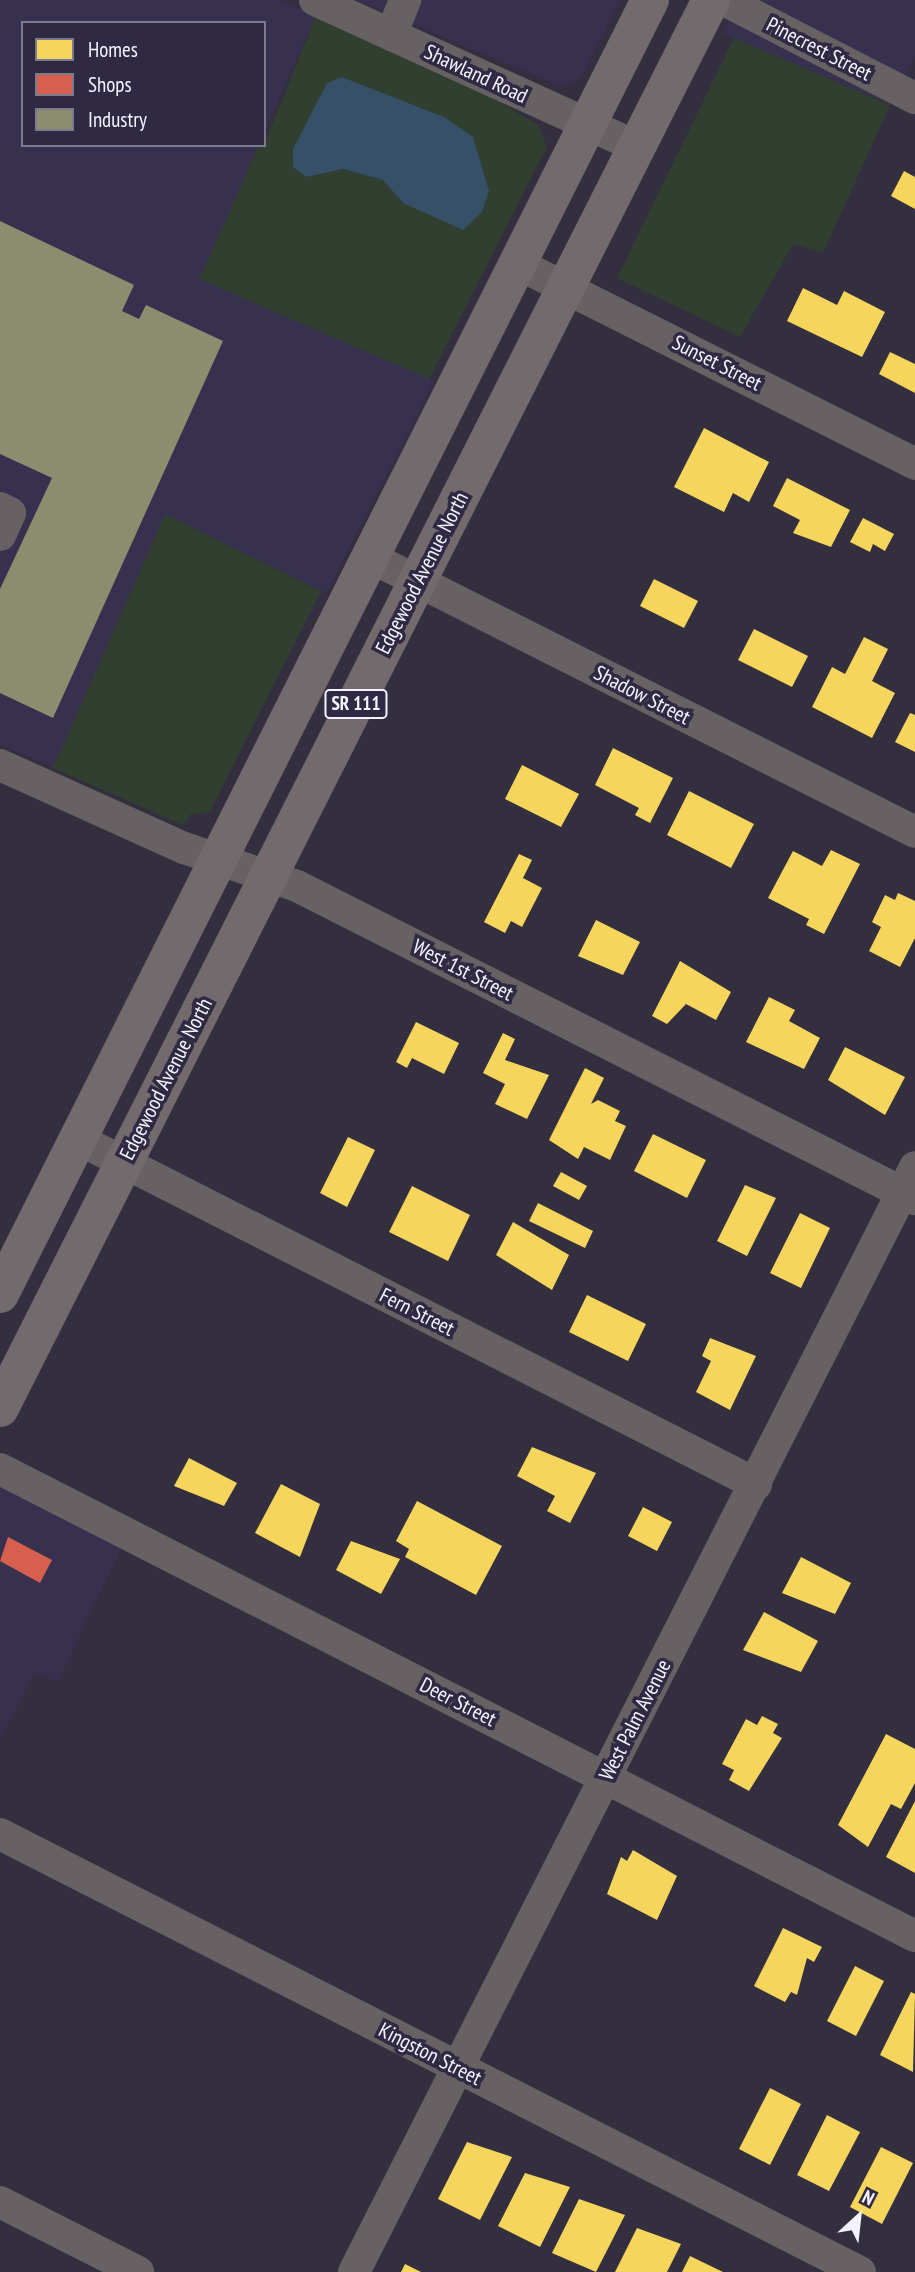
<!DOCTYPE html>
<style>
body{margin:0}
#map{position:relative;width:915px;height:2272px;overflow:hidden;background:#332f3e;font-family:"PT Sans Narrow",sans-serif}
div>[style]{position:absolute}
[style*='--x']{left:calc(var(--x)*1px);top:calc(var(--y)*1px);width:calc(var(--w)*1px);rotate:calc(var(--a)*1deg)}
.built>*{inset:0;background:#37304e}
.green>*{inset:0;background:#313f30}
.water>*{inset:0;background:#355067}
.homes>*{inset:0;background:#f6d55c}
.shops>*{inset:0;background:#d6604d}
.industry>*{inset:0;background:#8c8c6e}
.minor>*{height:32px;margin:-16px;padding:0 16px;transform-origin:16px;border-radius:16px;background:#686163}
.major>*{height:38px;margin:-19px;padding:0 19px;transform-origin:19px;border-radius:19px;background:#736a6e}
span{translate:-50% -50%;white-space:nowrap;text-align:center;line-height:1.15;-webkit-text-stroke:7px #302944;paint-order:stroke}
.shield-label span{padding:2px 5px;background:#302944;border:2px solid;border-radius:5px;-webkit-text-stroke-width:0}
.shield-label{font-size:19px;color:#f4f3fd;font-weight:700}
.street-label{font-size:21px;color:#f4f3fd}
.legend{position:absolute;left:21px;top:21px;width:245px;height:126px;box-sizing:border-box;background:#302944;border:2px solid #7e7a8e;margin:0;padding:9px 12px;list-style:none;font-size:21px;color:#f4f3fd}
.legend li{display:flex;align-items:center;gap:14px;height:35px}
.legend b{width:35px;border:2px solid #7e7a8e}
.north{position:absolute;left:824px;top:2181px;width:70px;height:70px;-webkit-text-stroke:5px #302944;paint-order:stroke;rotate:27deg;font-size:19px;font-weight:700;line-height:28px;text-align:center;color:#f4f3fd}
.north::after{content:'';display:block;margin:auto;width:24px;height:32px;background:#f4f3fd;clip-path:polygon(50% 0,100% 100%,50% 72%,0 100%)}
</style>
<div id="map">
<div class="built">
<div style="clip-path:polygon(0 0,282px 0,316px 16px,264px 133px,264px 23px,23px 23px,23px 145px,259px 145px,200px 279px,435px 381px,326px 593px,165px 514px,53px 768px,0 744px)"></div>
<div style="clip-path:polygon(355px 0,621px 0,581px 78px,561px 87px)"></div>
<div style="clip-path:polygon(739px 0,915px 0,915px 57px,890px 105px,722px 33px)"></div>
<div style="clip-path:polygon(0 1459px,132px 1526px,58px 1682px,35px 1672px,0 1740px)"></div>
</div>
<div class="green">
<div style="clip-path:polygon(evenodd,316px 16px,465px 82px,538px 125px,547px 147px,429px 379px,199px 279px,259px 145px,264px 145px,316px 16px,342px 77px,444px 117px,458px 132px,403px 203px,383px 180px,343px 169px,306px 177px,294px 149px,327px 83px,342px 77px)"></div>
<div style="clip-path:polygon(734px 38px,890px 105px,823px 253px,793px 244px,740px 337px,617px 278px)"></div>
<div style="clip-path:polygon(165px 514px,321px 591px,210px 812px,191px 814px,183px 825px,53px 768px)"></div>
</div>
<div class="water">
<div style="clip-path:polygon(342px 77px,444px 117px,473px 137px,489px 191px,482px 212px,463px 230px,403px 203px,383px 180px,343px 169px,306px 177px,293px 167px,293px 149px,327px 83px)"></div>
</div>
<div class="homes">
<div style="clip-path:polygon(904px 171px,915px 177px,915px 209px,891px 196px)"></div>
<div style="clip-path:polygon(803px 288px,837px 305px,844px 291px,885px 312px,862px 357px,787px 321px)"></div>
<div style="clip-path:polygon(890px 352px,915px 364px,915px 393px,879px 374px)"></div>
<div style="clip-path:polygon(704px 428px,769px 462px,749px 502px,733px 493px,724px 512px,674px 487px)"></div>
<div style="clip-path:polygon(787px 478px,850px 510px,831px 547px,793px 533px,800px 520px,773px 506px)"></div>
<div style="clip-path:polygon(863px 518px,894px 534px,885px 551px,873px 544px,870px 552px,850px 542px)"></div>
<div style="clip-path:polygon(654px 579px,698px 601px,684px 628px,640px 606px)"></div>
<div style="clip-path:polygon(754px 629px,808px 656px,792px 687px,738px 660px)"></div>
<div style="clip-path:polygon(864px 637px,888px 649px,872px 681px,895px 693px,872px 738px,812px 707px,832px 667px,845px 674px)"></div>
<div style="clip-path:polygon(910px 713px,915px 715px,915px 752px,895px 742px)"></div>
<div style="clip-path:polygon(613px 748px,673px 778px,650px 823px,635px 815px,639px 808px,595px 785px)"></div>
<div style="clip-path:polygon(522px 765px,579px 794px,561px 827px,505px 799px)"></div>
<div style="clip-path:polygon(689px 791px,754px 824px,731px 868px,667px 835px)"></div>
<div style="clip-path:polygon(831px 850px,860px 864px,824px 934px,806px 925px,809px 919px,768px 898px,793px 851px,822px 866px)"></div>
<div style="clip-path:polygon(519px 854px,532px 860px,523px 878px,542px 888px,522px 927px,511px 921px,505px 933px,484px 922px)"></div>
<div style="clip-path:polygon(898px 893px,915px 901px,915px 938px,900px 967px,869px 951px,881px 927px,872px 922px,885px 895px,895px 900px)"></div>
<div style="clip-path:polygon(596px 920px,640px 942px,623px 975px,578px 956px)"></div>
<div style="clip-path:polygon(680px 961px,731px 992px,716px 1020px,686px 1004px,667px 1024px,652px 1016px)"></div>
<div style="clip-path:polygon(769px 997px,795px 1010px,789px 1021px,820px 1038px,804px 1069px,746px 1042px)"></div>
<div style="clip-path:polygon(416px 1022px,459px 1043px,444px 1074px,412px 1058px,407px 1068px,396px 1062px)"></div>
<div style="clip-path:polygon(503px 1033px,515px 1039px,505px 1060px,549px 1075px,527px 1119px,495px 1104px,505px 1084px,483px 1073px)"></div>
<div style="clip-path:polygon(845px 1047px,905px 1077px,885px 1115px,828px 1080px)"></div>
<div style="clip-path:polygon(585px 1068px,604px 1078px,591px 1104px,598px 1100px,620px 1111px,615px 1121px,626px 1126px,610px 1160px,584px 1147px,578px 1159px,549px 1140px)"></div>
<div style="clip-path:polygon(653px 1134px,706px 1160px,687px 1198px,634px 1171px)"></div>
<div style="clip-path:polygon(348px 1137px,375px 1150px,347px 1207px,320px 1193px)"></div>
<div style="clip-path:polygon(561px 1172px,587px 1186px,579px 1200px,553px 1186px)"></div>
<div style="clip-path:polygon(745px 1185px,776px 1198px,747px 1256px,717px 1241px)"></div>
<div style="clip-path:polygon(412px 1186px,470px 1215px,448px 1261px,389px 1232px)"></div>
<div style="clip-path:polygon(538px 1203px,593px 1231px,585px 1248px,529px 1221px)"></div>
<div style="clip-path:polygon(800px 1213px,830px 1228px,801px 1288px,770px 1273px)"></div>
<div style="clip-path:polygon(513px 1222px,569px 1255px,552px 1290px,496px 1255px)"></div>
<div style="clip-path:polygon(587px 1295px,646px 1324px,628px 1361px,569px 1332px)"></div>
<div style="clip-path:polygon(710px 1338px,756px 1356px,730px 1410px,696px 1392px,711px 1361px,702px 1356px)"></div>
<div style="clip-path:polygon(532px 1447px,596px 1473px,570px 1523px,547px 1511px,555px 1496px,517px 1476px)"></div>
<div style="clip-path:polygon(189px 1458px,237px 1483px,224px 1506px,174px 1486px)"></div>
<div style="clip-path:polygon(281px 1484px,320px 1504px,300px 1557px,255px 1533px)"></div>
<div style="clip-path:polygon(417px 1501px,502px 1546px,476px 1595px,405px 1557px,409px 1549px,396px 1541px)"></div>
<div style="clip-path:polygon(643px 1507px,672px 1522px,657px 1551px,628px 1536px)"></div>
<div style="clip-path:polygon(351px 1541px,400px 1559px,381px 1594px,336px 1570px)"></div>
<div style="clip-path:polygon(801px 1557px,851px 1583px,835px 1614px,782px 1593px)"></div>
<div style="clip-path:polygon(764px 1612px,818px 1641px,801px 1672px,743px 1650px)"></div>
<div style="clip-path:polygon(762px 1716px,778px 1724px,773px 1733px,782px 1738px,749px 1791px,729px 1780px,734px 1770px,722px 1764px,746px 1719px,757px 1725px)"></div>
<div style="clip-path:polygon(886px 1734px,915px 1749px,915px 1783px,901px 1809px,891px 1804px,868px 1847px,838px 1825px)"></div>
<div style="clip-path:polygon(915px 1801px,915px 1873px,886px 1857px)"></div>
<div style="clip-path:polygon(633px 1850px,677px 1876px,657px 1920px,607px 1894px,621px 1857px,627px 1861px)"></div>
<div style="clip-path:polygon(783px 1928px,822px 1947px,814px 1962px,807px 1958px,797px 1995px,791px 1992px,785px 2002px,754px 1986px)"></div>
<div style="clip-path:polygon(855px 1966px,884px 1981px,856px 2036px,827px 2021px)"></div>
<div style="clip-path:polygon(911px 1992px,915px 1994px,913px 2072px,880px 2055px)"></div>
<div style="clip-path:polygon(770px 2088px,801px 2104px,770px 2165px,739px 2149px)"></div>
<div style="clip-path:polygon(827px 2115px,860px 2132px,829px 2191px,797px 2175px)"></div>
<div style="clip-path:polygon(467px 2142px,512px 2157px,480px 2220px,438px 2199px)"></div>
<div style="clip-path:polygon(881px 2147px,913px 2163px,882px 2224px,850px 2207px)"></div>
<div style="clip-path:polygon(525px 2173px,570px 2187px,540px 2247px,498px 2226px)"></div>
<div style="clip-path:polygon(579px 2199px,625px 2215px,596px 2272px,552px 2253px)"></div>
<div style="clip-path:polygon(637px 2228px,681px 2244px,667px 2272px,615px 2272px)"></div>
<div style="clip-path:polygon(690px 2256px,723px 2272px,682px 2272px)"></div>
<div style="clip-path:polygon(405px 2264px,421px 2272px,401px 2272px)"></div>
</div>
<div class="shops">
<div style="clip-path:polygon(8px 1537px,52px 1560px,40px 1583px,0 1561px)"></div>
</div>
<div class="industry">
<div style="clip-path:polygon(0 221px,134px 285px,122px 311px,139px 319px,146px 305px,223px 341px,53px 718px,0 693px,0 589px,52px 478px,0 454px)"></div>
</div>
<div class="minor">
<div style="--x:315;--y:0;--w:354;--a:24.5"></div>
<div style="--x:724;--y:0;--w:215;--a:27.2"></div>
<div style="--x:391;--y:35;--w:38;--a:-68"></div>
<div style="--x:518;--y:264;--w:445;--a:26.7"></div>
<div style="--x:0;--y:508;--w:11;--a:27"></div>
<div style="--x:10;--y:513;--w:24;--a:114"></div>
<div style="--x:370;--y:557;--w:610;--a:26.77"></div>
<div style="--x:0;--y:765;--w:202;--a:24.3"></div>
<div style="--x:184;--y:848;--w:119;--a:18.6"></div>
<div style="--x:297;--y:886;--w:693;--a:26.86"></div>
<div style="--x:78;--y:1139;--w:761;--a:26.97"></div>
<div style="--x:0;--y:1469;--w:1027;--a:27.04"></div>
<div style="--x:0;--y:1834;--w:965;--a:26.99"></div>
<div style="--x:0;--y:2202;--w:155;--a:26.9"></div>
<div style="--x:354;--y:2272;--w:1239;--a:-63.08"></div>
</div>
<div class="major">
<div style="--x:0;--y:1294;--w:1448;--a:-63.33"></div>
<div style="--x:0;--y:1408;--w:1577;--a:-63.21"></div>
</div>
<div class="shield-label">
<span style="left:356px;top:704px">SR 111</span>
</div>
<div class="street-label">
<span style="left:819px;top:49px;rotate:27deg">Pinecrest Street</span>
<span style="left:476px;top:74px;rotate:25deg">Shawland Road</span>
<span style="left:717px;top:363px;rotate:27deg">Sunset Street</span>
<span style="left:422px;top:573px;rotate:-63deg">Edgewood Avenue North</span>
<span style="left:642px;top:695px;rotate:27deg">Shadow Street</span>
<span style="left:463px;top:970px;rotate:27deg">West 1st Street</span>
<span style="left:166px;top:1079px;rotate:-63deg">Edgewood Avenue North</span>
<span style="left:417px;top:1312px;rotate:27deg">Fern Street</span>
<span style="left:458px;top:1702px;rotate:27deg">Deer Street</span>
<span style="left:635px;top:1720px;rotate:-63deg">West Palm Avenue</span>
<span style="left:430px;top:2054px;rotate:27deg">Kingston Street</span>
</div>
<ul class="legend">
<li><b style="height:19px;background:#f6d55c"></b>Homes</li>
<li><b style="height:19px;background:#d6604d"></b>Shops</li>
<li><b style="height:19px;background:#8c8c6e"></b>Industry</li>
</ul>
<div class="north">N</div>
</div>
